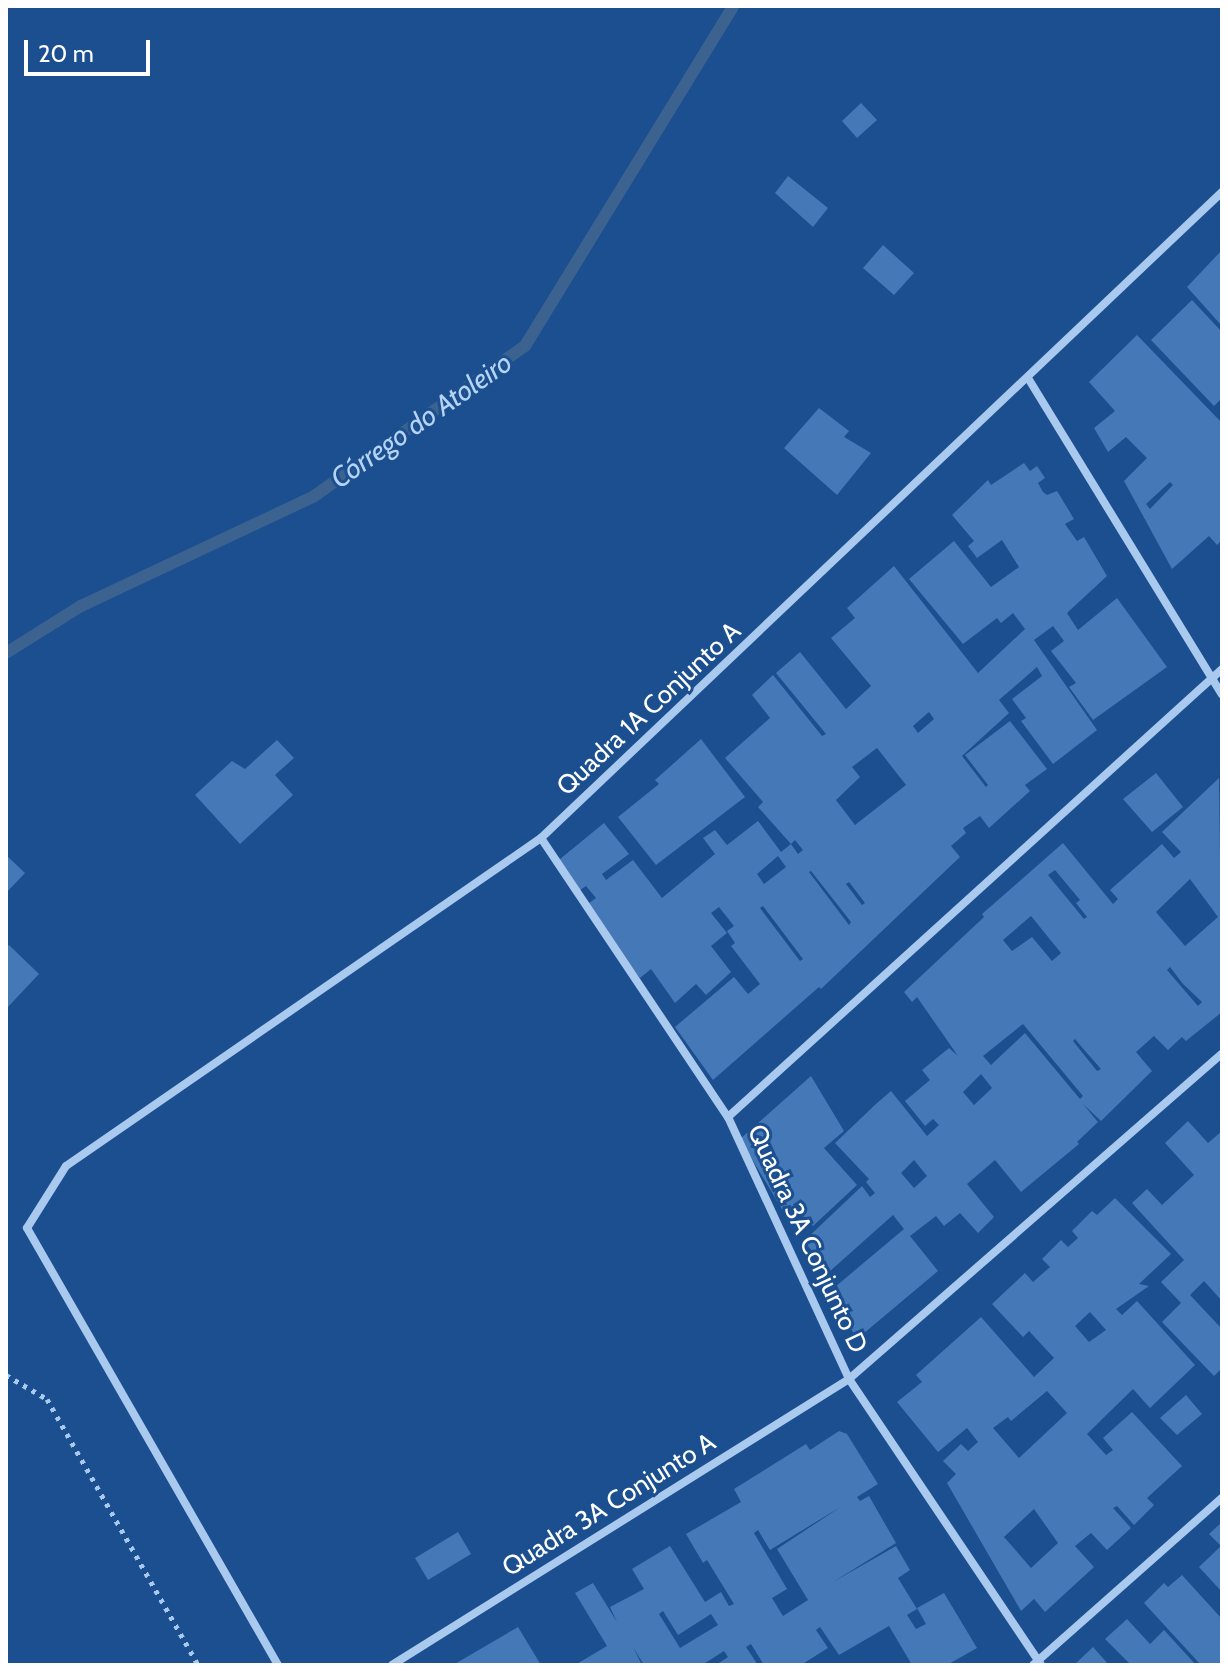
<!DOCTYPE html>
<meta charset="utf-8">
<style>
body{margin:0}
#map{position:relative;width:1228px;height:1671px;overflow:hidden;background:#1b4f8f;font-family:Cabin,sans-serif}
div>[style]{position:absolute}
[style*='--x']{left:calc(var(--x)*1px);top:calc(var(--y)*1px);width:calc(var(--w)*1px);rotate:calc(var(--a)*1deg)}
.stream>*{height:12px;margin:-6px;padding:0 6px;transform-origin:6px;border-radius:6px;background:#3c6290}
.building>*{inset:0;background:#4478b7}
.path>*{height:5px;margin-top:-2.5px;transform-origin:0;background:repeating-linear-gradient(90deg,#a9c9ee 0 4px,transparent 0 10px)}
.street>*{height:8px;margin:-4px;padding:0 4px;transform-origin:4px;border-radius:4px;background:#a9c9ee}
span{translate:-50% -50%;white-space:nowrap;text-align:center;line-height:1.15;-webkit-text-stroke:6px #1b4f8f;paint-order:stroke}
.street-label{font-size:26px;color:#fff}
.water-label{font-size:28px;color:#b5d3f5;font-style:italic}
.frame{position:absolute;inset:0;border:8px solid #fff;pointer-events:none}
.scale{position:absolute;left:24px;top:40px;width:126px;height:36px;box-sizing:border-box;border:4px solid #fff;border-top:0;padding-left:10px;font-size:24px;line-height:28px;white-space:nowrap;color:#fff;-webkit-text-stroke:6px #1b4f8f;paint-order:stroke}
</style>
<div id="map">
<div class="stream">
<div style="--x:6;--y:653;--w:89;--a:-32.1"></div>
<div style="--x:81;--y:606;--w:256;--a:-25.2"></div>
<div style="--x:313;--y:497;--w:260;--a:-35.5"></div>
<div style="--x:525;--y:346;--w:399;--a:-58.5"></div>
</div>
<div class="building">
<div style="clip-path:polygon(861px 103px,877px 120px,857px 138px,842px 121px)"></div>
<div style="clip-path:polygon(788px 176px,828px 208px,813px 227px,775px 193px)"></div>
<div style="clip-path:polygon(883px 245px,914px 273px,894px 295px,863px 268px)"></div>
<div style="clip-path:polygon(1222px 250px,1222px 326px,1187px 287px)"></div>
<div style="clip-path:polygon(1192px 300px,1222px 332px,1222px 398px,1214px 406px,1151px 340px)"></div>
<div style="clip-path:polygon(evenodd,1137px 335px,1222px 423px,1222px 540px,1217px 545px,1209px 536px,1172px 569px,1124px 481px,1147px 458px,1126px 437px,1108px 452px,1094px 428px,1115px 411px,1089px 382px,1137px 335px,1170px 482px,1173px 485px,1150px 509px,1146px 504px,1170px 482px)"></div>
<div style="clip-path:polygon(819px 408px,849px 431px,844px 437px,871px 453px,837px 495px,784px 448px)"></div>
<div style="clip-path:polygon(evenodd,1024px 463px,1030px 471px,1037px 466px,1045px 478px,1038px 483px,1043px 492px,1047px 495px,1057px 491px,1074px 519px,1065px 524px,1077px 541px,1084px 537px,1107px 576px,1067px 613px,1078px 630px,1117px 598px,1167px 667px,1093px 720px,1069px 687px,1076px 683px,1051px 651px,1064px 641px,1053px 626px,1034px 640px,1097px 730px,1053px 764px,1021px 721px,1026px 718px,1012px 699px,1042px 676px,1037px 667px,999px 700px,1009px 713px,962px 756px,986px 787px,988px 785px,965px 755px,1010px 721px,1047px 769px,1025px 785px,1030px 791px,989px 828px,980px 816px,963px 828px,966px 833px,951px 846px,960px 857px,821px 989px,819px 987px,713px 1080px,675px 1027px,734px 977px,748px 994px,760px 984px,731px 946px,735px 943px,727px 931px,734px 926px,719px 907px,711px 913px,727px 933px,711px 946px,731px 972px,706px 995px,696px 984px,675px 1003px,651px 969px,640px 978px,585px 906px,596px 898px,586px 886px,576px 893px,554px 864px,604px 823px,629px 854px,602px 874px,606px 880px,633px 860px,662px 898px,715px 854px,703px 838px,715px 830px,727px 845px,758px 821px,781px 852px,791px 844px,798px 854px,803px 850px,795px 840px,791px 844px,758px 807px,763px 802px,725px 758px,770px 718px,752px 695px,773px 675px,822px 736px,826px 734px,776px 673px,800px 652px,846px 709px,871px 686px,831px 638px,855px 618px,847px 608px,894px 566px,978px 673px,1025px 629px,1013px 613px,1001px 623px,997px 618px,963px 644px,909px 579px,954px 541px,991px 587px,1019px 567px,1002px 540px,977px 558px,968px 546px,974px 541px,952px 515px,988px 480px,991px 485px,1024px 463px,929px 712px,934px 719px,918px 733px,913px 726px,929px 712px,1024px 463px,877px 748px,906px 785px,855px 825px,836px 800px,860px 777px,852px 767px,877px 748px,1024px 463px,778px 856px,786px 867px,764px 884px,757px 874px,778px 856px,1024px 463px,811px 871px,851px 922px,849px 925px,809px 872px,811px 871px,1024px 463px,849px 882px,865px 903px,862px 905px,846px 884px,849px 882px,1024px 463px,763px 906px,803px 959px,800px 961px,760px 908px,763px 906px)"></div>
<div style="clip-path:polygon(701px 739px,745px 797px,656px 865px,618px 817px,659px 784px,655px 780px)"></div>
<div style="clip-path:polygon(277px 740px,294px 758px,275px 775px,293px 795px,240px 844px,195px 795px,232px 761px,245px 769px)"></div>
<div style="clip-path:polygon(1156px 773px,1183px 807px,1152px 832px,1123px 799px)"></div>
<div style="clip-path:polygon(evenodd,1219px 778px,1222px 1012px,1186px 1041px,1182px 1037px,1168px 1050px,1154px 1036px,1136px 1052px,1152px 1071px,1101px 1121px,1083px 1104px,1098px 1122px,1077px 1142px,1079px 1144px,1021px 1192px,995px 1160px,967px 1184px,994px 1217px,978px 1233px,960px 1213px,944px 1226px,936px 1216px,910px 1236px,938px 1271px,857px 1339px,829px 1292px,904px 1229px,893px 1215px,829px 1272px,804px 1241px,862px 1186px,870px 1197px,875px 1193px,866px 1182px,869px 1179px,835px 1143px,877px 1103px,891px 1091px,927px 1136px,939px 1125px,933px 1119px,925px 1126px,905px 1101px,930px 1080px,922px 1070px,949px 1048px,958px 1056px,917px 997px,912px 1002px,904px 992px,984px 917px,982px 914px,1063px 843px,1113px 904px,1118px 899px,1110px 890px,1162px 844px,1174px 858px,1181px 852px,1162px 832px,1219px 778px,1055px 870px,1080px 900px,1076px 903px,1087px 917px,1084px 919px,1048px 875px,1055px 870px,1219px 778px,1190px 879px,1218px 917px,1185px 946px,1156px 912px,1190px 879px,1219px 778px,1031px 916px,1061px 953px,1052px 961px,1032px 937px,1012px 951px,1003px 940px,1031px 916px,1219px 778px,1170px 967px,1183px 984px,1202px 1002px,1198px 1006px,1167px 970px,1170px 967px,1219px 778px,1023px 1024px,1083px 1096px,1080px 1099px,1025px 1033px,991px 1065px,983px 1056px,1023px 1024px,1219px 778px,1075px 1039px,1086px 1052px,1101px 1069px,1097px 1071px,1073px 1041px,1075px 1039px,1219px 778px,981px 1074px,992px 1088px,974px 1105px,963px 1092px,981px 1074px,1219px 778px,914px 1160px,927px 1176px,914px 1188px,901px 1173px,914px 1160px)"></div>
<div style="clip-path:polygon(6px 855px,25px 873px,6px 893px)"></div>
<div style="clip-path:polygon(9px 945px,39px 974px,6px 1009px,6px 948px)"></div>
<div style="clip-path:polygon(811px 1076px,844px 1131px,824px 1148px,857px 1185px,813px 1226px,795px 1208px,786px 1216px,740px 1139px)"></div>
<div style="clip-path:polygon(1188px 1121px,1208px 1143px,1222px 1131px,1222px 1301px,1204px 1281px,1190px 1295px,1222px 1329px,1222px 1368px,1214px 1376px,1162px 1322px,1181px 1303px,1161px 1282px,1184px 1260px,1132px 1203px,1147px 1189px,1162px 1205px,1194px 1175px,1165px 1143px)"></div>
<div style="clip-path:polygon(evenodd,1115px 1198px,1171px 1254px,1139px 1284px,1149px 1286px,1116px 1309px,1122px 1315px,1137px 1301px,1195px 1365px,1150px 1408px,1133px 1389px,1087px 1434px,1106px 1455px,1113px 1450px,1103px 1438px,1132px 1412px,1182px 1466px,1147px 1498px,1154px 1505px,1134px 1525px,1117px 1506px,1113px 1508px,1131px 1528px,1107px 1550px,1091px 1533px,1075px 1546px,1094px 1567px,1045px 1612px,1034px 1599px,1021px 1611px,947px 1483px,956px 1474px,943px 1461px,961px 1444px,968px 1451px,978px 1442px,967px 1428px,938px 1452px,897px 1402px,922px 1382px,916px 1375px,981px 1317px,1034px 1377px,1054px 1358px,1029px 1331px,1023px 1337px,992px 1304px,1025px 1273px,1033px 1282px,1050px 1267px,1042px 1259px,1061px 1240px,1068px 1247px,1078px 1238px,1072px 1231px,1092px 1211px,1097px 1215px,1115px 1198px,1090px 1312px,1106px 1330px,1089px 1342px,1075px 1326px,1090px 1312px,1115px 1198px,1047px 1391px,1067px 1413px,1019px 1458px,993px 1428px,1008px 1417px,1011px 1421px,1047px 1391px,1115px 1198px,1034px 1509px,1058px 1543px,1031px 1568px,1004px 1537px,1034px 1509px)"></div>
<div style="clip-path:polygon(1186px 1395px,1202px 1414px,1177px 1435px,1160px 1418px)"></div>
<div style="clip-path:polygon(evenodd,839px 1431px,847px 1434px,878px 1484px,857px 1497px,860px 1501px,869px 1496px,896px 1543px,833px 1582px,896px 1546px,910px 1570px,898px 1578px,917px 1609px,907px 1615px,916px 1629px,926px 1624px,917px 1608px,944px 1593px,977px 1648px,947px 1665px,912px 1665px,889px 1626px,839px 1655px,820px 1627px,816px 1630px,828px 1648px,801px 1665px,764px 1665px,751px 1644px,746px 1647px,758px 1665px,716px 1665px,728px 1657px,724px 1651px,702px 1665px,644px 1665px,633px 1647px,642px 1665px,575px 1665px,607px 1646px,575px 1593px,593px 1583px,617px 1622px,610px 1607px,644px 1589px,632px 1569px,670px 1546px,705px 1602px,721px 1592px,729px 1606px,734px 1604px,707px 1560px,703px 1563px,686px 1534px,741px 1502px,734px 1489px,806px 1444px,810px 1450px,839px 1431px,842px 1506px,777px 1549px,808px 1600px,783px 1616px,772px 1598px,787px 1589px,754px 1533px,758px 1530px,770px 1550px,842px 1506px,839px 1431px,663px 1611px,678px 1635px,711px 1614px,718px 1625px,680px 1648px,659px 1614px,663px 1611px)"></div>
<div style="clip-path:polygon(1222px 1522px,1222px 1592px,1199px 1567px,1221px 1546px,1209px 1534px)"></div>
<div style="clip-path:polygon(458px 1532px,471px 1554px,428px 1580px,415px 1558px)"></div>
<div style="clip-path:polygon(1182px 1575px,1222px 1619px,1222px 1665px,1201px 1665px,1144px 1603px,1164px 1583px,1168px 1587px)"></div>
<div style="clip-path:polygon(1127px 1619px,1150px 1644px,1164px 1630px,1196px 1665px,1127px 1665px,1129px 1663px,1105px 1639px)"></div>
<div style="clip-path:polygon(518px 1627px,541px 1665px,453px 1665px)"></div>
<div style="clip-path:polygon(1093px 1647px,1109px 1665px,1074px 1665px)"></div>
</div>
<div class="path">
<div style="--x:6;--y:1375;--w:48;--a:30.3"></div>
<div style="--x:47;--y:1399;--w:306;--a:60.4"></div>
</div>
<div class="street">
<div style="--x:1028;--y:378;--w:371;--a:58.5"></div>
<div style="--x:541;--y:838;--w:336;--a:56.2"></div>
<div style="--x:728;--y:1117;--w:289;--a:65.2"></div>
<div style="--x:849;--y:1379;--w:344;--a:56.1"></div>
<div style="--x:728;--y:1117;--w:667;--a:-42.2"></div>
<div style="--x:278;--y:1665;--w:504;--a:-119.87"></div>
<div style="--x:27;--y:1228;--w:73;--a:-57.8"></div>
<div style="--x:66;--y:1166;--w:577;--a:-34.63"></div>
<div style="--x:541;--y:838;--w:939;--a:-43.49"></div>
<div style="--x:392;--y:1665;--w:539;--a:-32.04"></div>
<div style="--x:849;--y:1379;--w:495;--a:-41.1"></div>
<div style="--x:1033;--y:1665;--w:252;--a:-41.5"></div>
</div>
<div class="street-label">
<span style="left:649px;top:709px;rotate:-43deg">Quadra 1A Conjunto A</span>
<span style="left:807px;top:1239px;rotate:65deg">Quadra 3A Conjunto D</span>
<span style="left:609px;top:1505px;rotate:-32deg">Quadra 3A Conjunto A</span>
</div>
<div class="water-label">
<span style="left:421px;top:420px;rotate:-35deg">Córrego do Atoleiro</span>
</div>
<div class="frame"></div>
<div class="scale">20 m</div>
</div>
